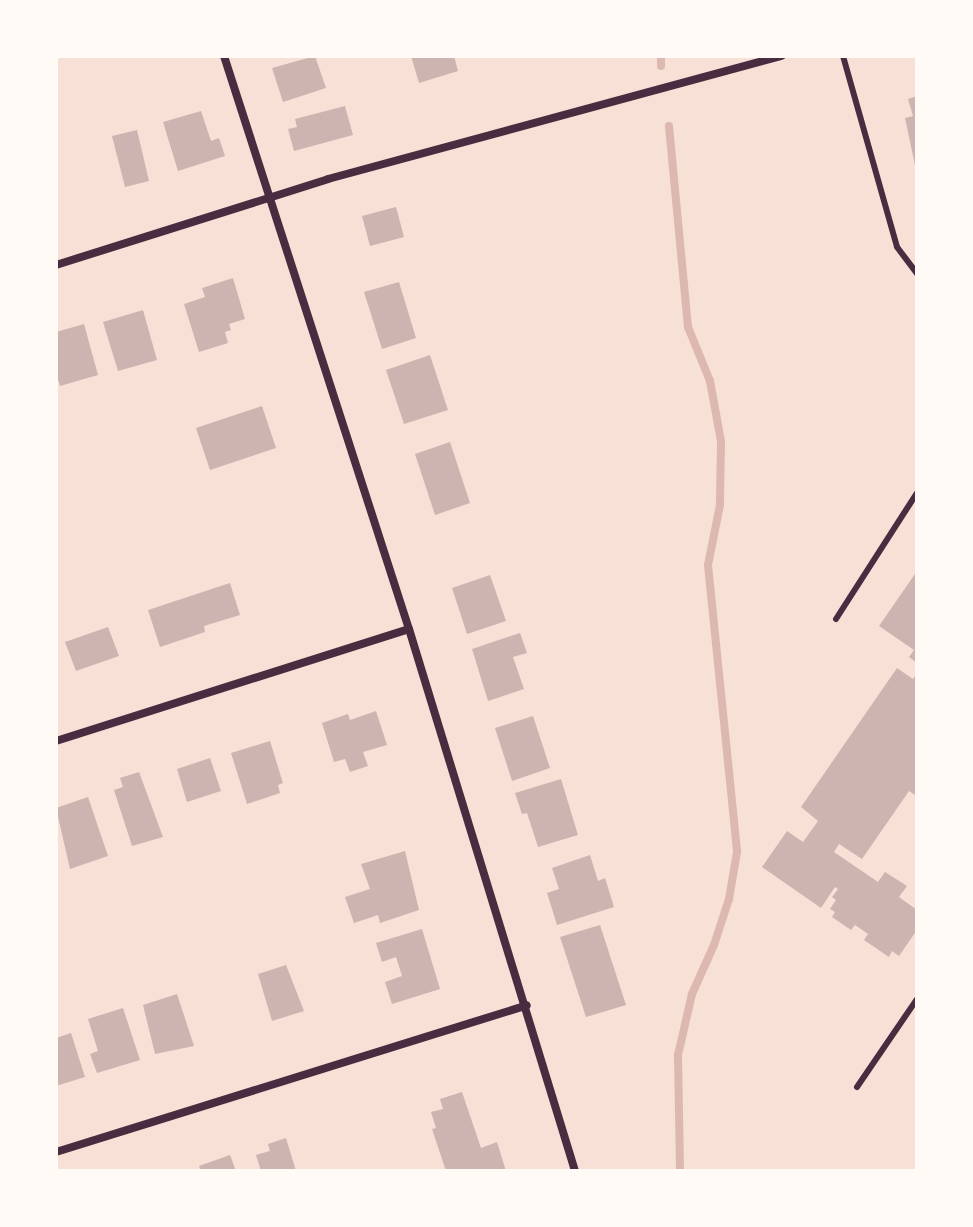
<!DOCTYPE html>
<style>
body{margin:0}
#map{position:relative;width:973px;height:1227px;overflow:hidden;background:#f7e1d7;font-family:Raleway,sans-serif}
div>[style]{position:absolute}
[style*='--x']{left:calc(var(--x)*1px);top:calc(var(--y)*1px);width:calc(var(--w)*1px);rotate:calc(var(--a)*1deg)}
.stream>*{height:8px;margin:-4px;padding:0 4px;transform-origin:4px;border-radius:4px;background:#dcb8b0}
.building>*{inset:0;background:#ccb4b1}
.service>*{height:6px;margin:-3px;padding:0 3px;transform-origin:3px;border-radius:3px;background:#4a2c40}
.minor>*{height:8px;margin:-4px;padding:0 4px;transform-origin:4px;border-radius:4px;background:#4a2c40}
span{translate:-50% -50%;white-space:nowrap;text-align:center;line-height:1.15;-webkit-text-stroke:8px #fffaf5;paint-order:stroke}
.frame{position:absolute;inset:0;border:58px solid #fffaf5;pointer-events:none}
</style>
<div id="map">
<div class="stream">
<div style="--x:661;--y:56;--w:10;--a:90"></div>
<div style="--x:669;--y:126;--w:202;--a:84.6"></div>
<div style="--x:688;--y:327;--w:58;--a:67.8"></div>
<div style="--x:710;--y:381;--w:61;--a:79.6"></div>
<div style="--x:721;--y:441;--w:64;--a:90.9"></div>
<div style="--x:720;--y:505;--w:61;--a:101.3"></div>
<div style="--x:708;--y:565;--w:288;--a:84.2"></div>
<div style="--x:737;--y:852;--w:48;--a:99.7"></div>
<div style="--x:729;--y:899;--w:48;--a:108.1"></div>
<div style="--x:714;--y:945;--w:54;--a:114.2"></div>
<div style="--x:692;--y:994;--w:63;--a:102.9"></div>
<div style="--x:678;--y:1055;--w:116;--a:89"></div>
</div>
<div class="building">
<div style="clip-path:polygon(315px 56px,326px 88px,283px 102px,272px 68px)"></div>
<div style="clip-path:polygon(411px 56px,454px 56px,458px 71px,419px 83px)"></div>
<div style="clip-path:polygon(917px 96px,917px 170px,916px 170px,905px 118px,913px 116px,908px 99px)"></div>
<div style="clip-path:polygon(345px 106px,353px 135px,294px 151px,288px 129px,297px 127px,295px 119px)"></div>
<div style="clip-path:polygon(201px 111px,211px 141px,219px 138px,225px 156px,178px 171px,163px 122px)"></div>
<div style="clip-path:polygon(137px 130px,149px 181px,125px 187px,112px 136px)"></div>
<div style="clip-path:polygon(396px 207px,404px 237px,370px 246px,362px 216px)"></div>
<div style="clip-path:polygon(233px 278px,245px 319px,229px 324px,231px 330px,225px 332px,228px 343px,199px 352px,184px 304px,205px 297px,202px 288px)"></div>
<div style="clip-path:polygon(399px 282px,416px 338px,382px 349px,364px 292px)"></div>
<div style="clip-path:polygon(143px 310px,157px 360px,118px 371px,103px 322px)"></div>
<div style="clip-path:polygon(84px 324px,98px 375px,60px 386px,56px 373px,56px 332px)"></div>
<div style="clip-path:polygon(430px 355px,448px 410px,404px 424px,386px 370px)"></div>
<div style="clip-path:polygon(262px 406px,276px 448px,210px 470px,196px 428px)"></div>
<div style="clip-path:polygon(450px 442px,470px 503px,435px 515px,415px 454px)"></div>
<div style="clip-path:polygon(917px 571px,917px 663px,909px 657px,914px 650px,879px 626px)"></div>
<div style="clip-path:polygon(490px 575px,506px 621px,467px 634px,452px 588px)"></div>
<div style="clip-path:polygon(230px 583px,240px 615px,204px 626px,205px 632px,160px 647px,148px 610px)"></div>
<div style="clip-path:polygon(108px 627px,119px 656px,76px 671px,65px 642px)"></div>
<div style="clip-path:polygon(520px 633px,527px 653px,513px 657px,524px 689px,488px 701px,472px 649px)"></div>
<div style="clip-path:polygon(897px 668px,913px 679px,917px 673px,917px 792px,915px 795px,909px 791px,862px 859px,839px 844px,834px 852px,878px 882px,885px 872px,907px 886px,899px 897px,917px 910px,917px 930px,899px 956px,892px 951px,889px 957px,864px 940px,868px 934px,855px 925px,851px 930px,832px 917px,835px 912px,830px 909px,836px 900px,832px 897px,838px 889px,835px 887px,821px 908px,762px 867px,787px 831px,803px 842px,818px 821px,801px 807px)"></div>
<div style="clip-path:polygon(376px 711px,387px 745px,363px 752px,368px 766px,350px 772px,345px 759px,334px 762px,322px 723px,348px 714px,350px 720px)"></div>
<div style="clip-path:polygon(533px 716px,550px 768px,512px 781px,495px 728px)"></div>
<div style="clip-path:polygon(270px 741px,283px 783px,278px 785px,280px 793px,247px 804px,231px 753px)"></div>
<div style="clip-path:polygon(210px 758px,221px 791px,187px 802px,177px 769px)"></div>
<div style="clip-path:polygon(139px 772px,163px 837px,132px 846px,114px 790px,123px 787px,120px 778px)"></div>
<div style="clip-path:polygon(561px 779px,578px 835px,538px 847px,527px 813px,522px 814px,515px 793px)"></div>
<div style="clip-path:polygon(88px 797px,108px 856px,70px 869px,56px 808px)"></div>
<div style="clip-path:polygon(405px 851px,419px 910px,380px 923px,378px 915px,354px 923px,345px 897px,370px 889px,361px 864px)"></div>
<div style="clip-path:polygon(590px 855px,598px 881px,605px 878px,614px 907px,557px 925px,547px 893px,559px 889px,552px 868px)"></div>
<div style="clip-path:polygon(600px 925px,626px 1005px,586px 1017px,560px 937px)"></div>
<div style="clip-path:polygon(422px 929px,440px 989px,392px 1004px,385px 982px,402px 976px,396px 957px,382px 962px,376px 943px)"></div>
<div style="clip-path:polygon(286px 965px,304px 1011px,272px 1021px,258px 974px)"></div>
<div style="clip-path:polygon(177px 994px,194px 1046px,155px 1054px,143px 1005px)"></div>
<div style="clip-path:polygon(123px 1008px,140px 1060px,97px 1073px,90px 1054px,98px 1051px,88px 1019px)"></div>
<div style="clip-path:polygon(71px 1033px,85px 1077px,56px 1086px,56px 1038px)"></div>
<div style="clip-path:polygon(462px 1092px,481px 1148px,497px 1142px,506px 1171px,446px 1171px,432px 1129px,436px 1128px,431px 1112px,443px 1109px,440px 1099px)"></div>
<div style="clip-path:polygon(286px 1138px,296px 1171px,261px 1171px,256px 1155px,270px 1151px,268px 1144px)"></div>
<div style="clip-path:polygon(230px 1155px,236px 1171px,201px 1171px,199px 1166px)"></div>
</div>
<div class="service">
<div style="--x:843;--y:56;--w:198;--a:74.2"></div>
<div style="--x:897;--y:247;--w:34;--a:53"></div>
<div style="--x:836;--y:619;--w:150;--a:-57.3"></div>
<div style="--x:857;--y:1087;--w:107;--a:-55.7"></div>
</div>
<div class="minor">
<div style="--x:224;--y:56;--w:602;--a:72.11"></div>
<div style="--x:409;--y:629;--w:567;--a:72.97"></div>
<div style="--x:56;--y:265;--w:285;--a:-17.5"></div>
<div style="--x:328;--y:179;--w:470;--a:-15.2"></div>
<div style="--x:56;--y:741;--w:370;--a:-17.6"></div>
<div style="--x:56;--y:1152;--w:493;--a:-17.3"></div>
</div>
<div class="frame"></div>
</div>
